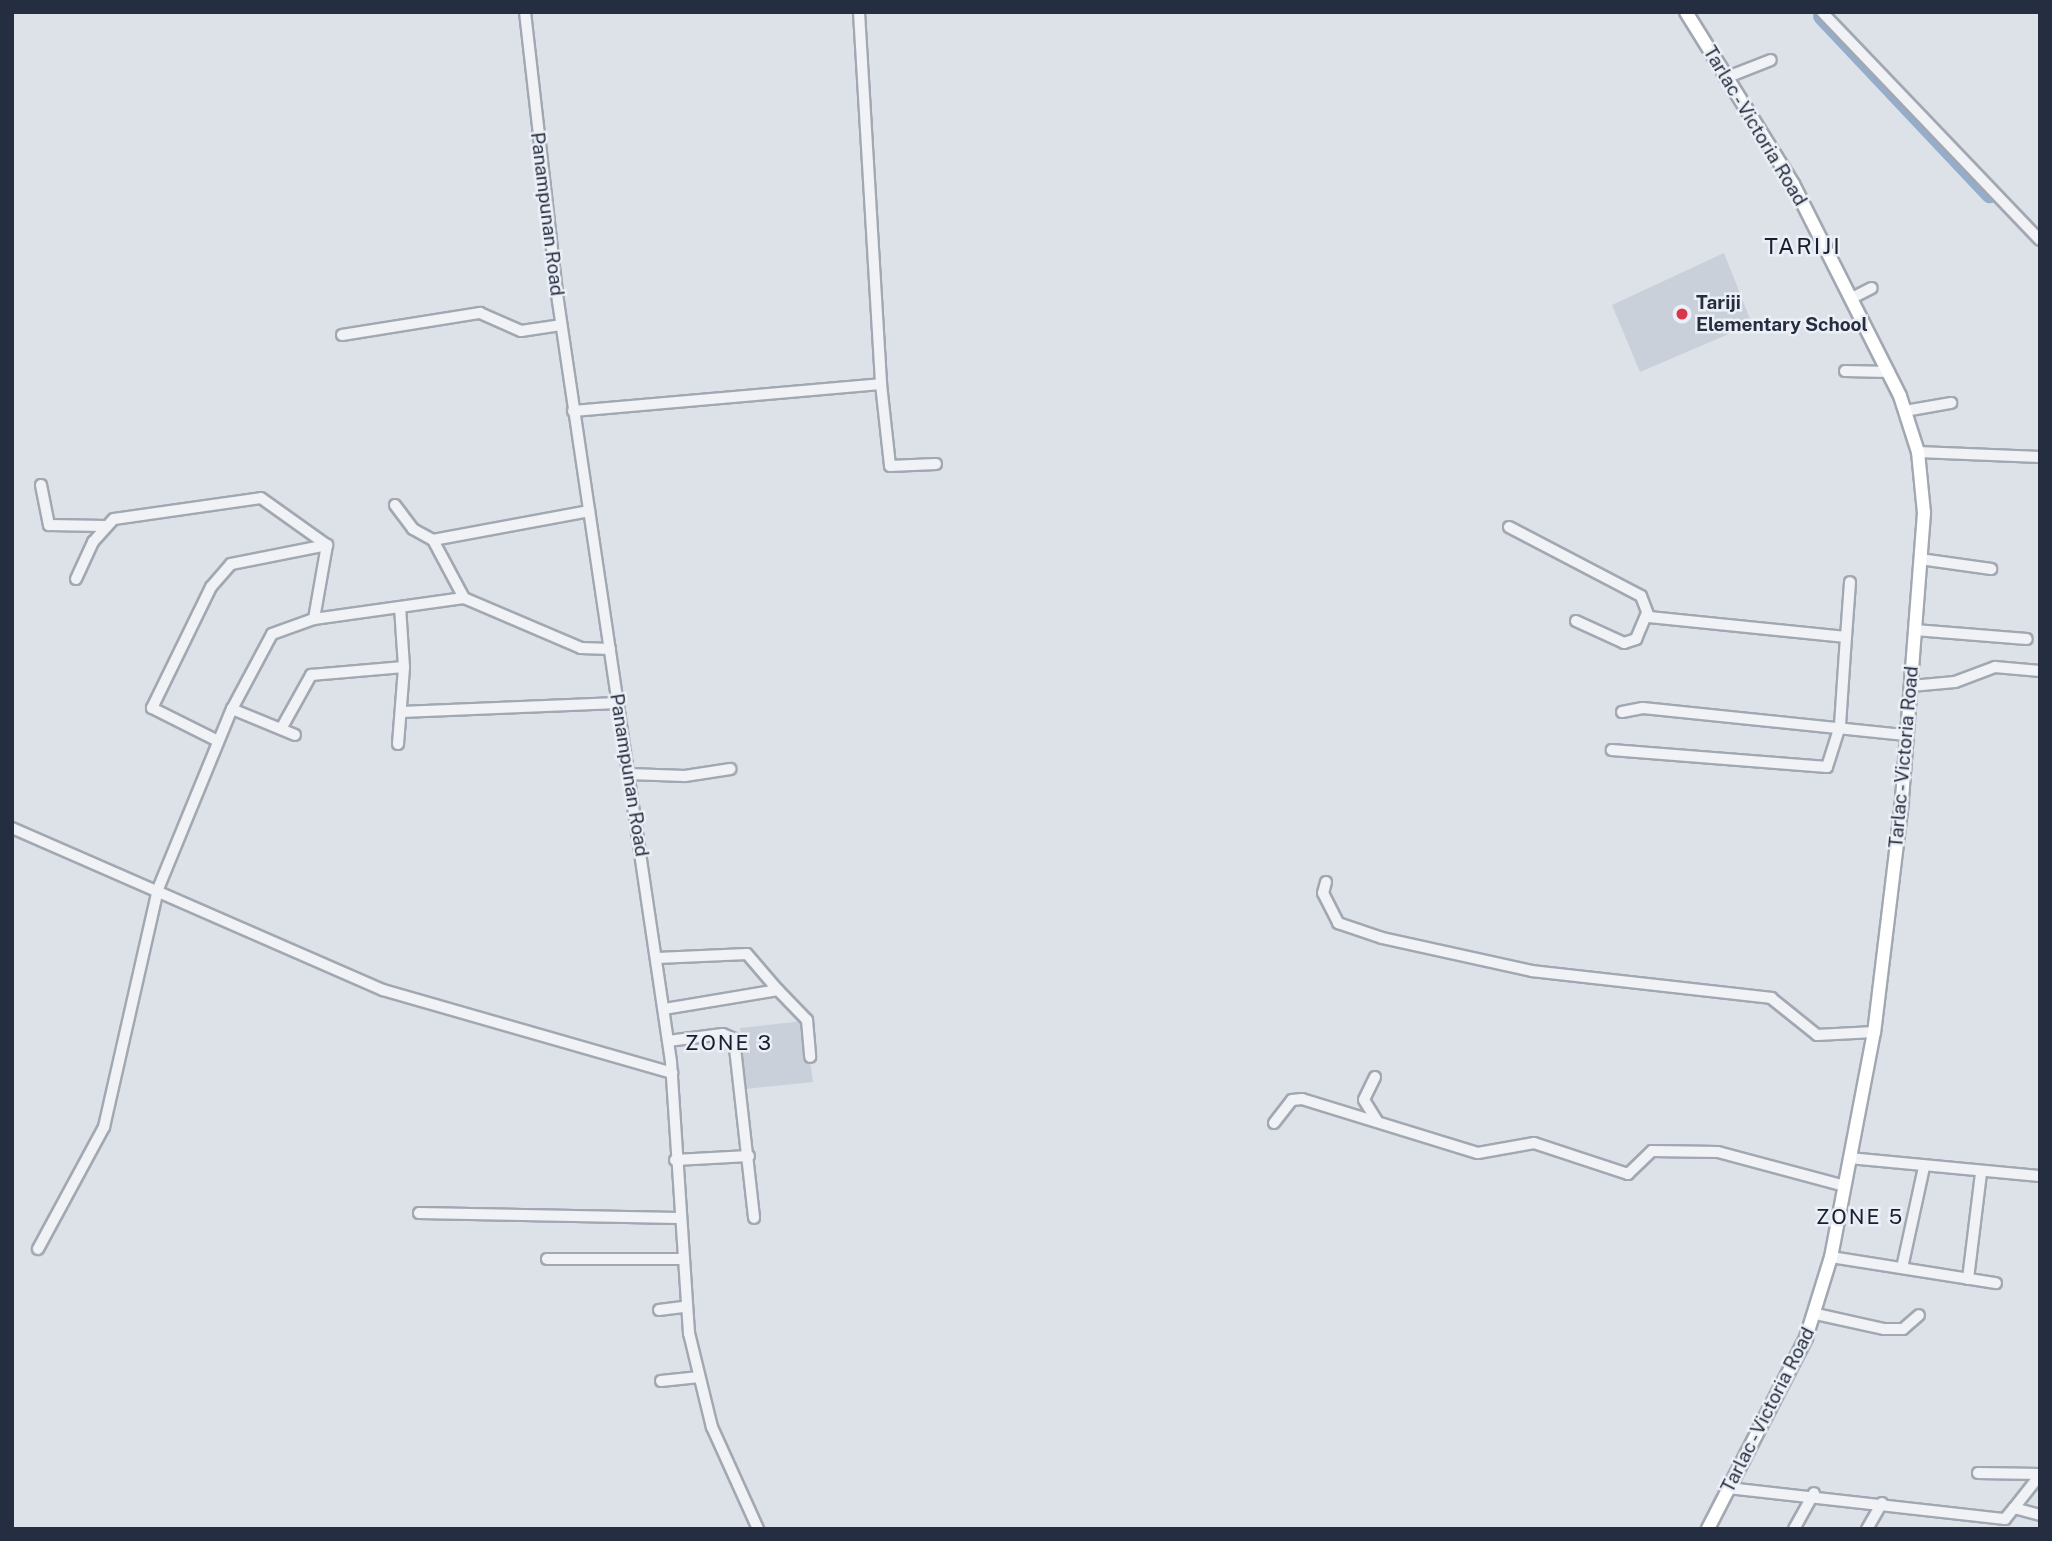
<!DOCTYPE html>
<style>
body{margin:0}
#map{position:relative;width:2052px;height:1541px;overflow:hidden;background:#dde1e8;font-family:"Public Sans",sans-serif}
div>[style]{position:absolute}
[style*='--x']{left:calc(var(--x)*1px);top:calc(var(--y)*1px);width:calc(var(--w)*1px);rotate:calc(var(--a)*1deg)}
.built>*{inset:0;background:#cad0da}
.river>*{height:18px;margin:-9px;padding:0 9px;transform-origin:9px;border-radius:9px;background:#94adcb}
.roads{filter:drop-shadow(2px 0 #a2a8b2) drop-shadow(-2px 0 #a2a8b2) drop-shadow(0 2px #a2a8b2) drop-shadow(0 -2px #a2a8b2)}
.minor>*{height:10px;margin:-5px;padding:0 5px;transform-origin:5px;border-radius:5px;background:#f0f2f6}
.major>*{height:12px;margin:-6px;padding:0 6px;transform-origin:6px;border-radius:6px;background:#fff}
.dots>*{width:19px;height:19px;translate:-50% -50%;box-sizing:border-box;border:4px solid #ecf0f6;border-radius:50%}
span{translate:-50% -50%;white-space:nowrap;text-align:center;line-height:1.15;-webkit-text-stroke:5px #ecf0f6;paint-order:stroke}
.street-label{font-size:19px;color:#252e40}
.poi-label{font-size:19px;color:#252e40;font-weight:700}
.left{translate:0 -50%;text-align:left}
.neighbourhood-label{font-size:21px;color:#181f30;letter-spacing:2px}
.quarter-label{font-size:23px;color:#181f30;letter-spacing:2px}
.frame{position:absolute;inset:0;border:14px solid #252e40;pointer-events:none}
</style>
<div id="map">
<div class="built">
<div style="clip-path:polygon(1724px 253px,1752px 324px,1640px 372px,1612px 305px)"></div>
<div style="clip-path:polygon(804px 1021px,813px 1082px,746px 1089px,740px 1028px)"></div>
</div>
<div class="river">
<div style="--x:1822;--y:16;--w:245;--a:46.7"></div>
</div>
<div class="roads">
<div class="minor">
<div style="--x:525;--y:12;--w:291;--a:83.5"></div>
<div style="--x:558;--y:301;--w:769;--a:81.55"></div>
<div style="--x:671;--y:1062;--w:272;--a:86.2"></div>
<div style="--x:689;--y:1333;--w:97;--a:76.3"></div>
<div style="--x:712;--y:1427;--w:112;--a:65.7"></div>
<div style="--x:859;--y:12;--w:373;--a:86.6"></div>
<div style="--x:1822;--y:12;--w:315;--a:46.3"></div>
<div style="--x:1725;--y:78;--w:49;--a:-21.4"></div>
<div style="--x:1852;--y:298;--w:22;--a:-27"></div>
<div style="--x:342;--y:335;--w:140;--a:-9.1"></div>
<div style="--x:480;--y:313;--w:45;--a:23.7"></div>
<div style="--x:521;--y:331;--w:40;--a:-8.5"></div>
<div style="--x:1845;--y:371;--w:44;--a:1.3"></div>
<div style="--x:573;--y:411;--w:309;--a:-5"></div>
<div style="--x:881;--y:384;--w:82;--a:83.7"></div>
<div style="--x:890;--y:466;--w:46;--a:-2.5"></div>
<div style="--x:1905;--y:411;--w:47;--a:-9.9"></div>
<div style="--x:1918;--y:452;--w:122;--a:2.3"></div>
<div style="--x:41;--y:485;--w:41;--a:78.7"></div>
<div style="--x:49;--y:525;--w:56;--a:1"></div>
<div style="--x:395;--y:505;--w:30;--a:53"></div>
<div style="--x:413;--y:529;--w:23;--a:29"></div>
<div style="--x:433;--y:540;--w:66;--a:61.9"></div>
<div style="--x:1509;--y:527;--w:149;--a:27.6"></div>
<div style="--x:1641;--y:596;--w:22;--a:69"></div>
<div style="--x:1649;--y:617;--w:198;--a:5.8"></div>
<div style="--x:1846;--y:637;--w:89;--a:93.9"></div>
<div style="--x:1840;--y:726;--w:43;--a:107.6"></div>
<div style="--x:1827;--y:767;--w:216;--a:-175.5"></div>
<div style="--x:433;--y:540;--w:159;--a:-10.5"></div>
<div style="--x:1920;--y:559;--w:72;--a:8"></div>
<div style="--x:76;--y:579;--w:41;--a:-65.3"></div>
<div style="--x:93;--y:542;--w:31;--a:-48"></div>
<div style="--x:114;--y:519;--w:148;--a:-8.1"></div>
<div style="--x:261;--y:498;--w:81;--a:35.5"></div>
<div style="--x:327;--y:545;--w:75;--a:100"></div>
<div style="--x:1576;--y:621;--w:53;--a:24.6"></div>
<div style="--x:1624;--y:643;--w:13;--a:-18"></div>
<div style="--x:1636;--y:639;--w:26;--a:-67"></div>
<div style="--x:1915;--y:630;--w:112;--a:4.6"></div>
<div style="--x:1846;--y:637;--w:55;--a:-85.8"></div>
<div style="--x:1911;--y:686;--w:44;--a:-5.2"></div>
<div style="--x:1955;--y:682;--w:43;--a:-20.6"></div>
<div style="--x:1995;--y:667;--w:45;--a:5.1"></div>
<div style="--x:232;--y:709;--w:68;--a:22.4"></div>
<div style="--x:401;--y:712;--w:217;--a:-2.4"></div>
<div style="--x:1622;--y:712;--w:21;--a:-11"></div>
<div style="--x:1643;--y:708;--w:264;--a:5.9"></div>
<div style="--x:281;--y:729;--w:62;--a:-60.9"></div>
<div style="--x:311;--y:675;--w:93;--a:-4.9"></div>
<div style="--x:404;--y:667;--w:60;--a:-93.8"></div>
<div style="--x:218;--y:741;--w:74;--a:-153.4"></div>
<div style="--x:152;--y:708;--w:135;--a:-64"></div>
<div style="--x:211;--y:587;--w:30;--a:-49"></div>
<div style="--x:231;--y:564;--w:98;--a:-11.2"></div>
<div style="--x:398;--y:744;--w:77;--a:-85.5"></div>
<div style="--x:629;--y:774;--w:56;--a:2"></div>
<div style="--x:685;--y:776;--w:46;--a:-8.8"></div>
<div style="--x:12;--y:828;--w:405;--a:23.6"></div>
<div style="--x:383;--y:990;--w:301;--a:16"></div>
<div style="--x:1326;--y:882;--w:11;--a:105"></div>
<div style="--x:1323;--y:893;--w:34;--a:63"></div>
<div style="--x:1338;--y:923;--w:46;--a:18.8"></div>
<div style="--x:1382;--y:938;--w:154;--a:12.4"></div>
<div style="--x:1532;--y:971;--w:241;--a:6.4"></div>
<div style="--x:1771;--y:998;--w:59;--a:38.8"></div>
<div style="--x:1817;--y:1035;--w:57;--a:-3"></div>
<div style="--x:657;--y:958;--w:90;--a:-2.5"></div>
<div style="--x:747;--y:954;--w:48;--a:49.3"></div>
<div style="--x:778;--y:990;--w:116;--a:170.5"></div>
<div style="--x:778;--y:990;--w:42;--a:46"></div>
<div style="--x:807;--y:1020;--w:37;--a:85"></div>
<div style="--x:668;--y:1041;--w:55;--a:-7.3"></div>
<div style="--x:723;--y:1034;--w:12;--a:24"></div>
<div style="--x:734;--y:1039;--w:180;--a:83.6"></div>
<div style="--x:1375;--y:1077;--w:25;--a:116"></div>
<div style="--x:1364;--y:1100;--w:25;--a:58"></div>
<div style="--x:1274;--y:1123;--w:29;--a:-52"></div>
<div style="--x:1292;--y:1100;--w:10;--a:-6"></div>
<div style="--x:1302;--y:1099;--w:184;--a:17.1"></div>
<div style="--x:1478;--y:1153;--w:57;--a:-10.1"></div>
<div style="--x:1534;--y:1143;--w:99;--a:18.3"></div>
<div style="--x:1628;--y:1174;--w:33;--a:-44"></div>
<div style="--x:1652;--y:1151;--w:66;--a:0.9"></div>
<div style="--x:1718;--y:1152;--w:131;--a:15"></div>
<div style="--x:1849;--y:1158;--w:192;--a:5.4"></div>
<div style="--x:675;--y:1160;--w:74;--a:-3.1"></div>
<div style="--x:419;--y:1213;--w:259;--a:1.1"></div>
<div style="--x:38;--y:1249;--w:139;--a:-61.6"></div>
<div style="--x:104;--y:1127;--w:244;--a:-77.2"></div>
<div style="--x:158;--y:889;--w:195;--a:-67.7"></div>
<div style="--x:232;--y:709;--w:85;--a:-61.9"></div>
<div style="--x:272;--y:634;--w:45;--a:-19.7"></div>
<div style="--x:314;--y:619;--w:151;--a:-8"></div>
<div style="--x:464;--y:598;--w:127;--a:23.1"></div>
<div style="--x:581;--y:648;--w:29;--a:2"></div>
<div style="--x:1831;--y:1257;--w:167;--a:9"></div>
<div style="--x:547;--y:1259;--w:133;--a:0"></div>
<div style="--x:1902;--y:1268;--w:103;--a:-77.7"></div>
<div style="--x:1968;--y:1279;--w:107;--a:-83"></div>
<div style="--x:659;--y:1310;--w:26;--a:-7"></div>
<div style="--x:1816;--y:1314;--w:70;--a:12.4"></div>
<div style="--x:1884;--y:1329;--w:19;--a:0"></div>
<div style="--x:1903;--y:1329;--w:21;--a:-41"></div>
<div style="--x:661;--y:1381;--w:36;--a:-6"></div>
<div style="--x:1978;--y:1473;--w:62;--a:0.9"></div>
<div style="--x:1728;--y:1488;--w:279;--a:6.4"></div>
<div style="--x:2005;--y:1519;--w:14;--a:-51"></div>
<div style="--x:2014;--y:1508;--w:27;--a:15"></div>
<div style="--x:2014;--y:1508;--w:42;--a:-51.8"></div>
<div style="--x:1794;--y:1529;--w:41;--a:-60.9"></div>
<div style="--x:1867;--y:1529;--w:30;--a:-60"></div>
</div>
<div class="major">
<div style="--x:1686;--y:12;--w:203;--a:58.1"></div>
<div style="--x:1793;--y:184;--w:237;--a:63.2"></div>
<div style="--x:1900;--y:396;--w:59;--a:72.2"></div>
<div style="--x:1918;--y:452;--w:61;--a:84.4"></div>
<div style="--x:1924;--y:513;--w:290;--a:94.4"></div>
<div style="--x:1902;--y:802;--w:232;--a:96.9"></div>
<div style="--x:1874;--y:1032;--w:229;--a:100.8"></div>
<div style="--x:1831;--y:1257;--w:85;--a:107.2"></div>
<div style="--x:1806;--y:1338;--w:215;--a:117.2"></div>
</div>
</div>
<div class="dots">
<div style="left:1682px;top:314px;background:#d8364a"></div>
</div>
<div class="street-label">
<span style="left:1755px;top:126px;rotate:59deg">Tarlac - Victoria Road</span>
<span style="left:547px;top:214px;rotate:83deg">Panampunan Road</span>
<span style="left:1904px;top:757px;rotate:-85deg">Tarlac - Victoria Road</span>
<span style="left:629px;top:775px;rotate:81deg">Panampunan Road</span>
<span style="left:1768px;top:1410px;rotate:-63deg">Tarlac - Victoria Road</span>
</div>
<div class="poi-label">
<span class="left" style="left:1696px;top:314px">Tariji<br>Elementary School</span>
</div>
<div class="neighbourhood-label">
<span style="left:729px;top:1043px">ZONE 3</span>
<span style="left:1860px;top:1217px">ZONE 5</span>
</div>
<div class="quarter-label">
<span style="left:1803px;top:246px">TARIJI</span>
</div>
<div class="frame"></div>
</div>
